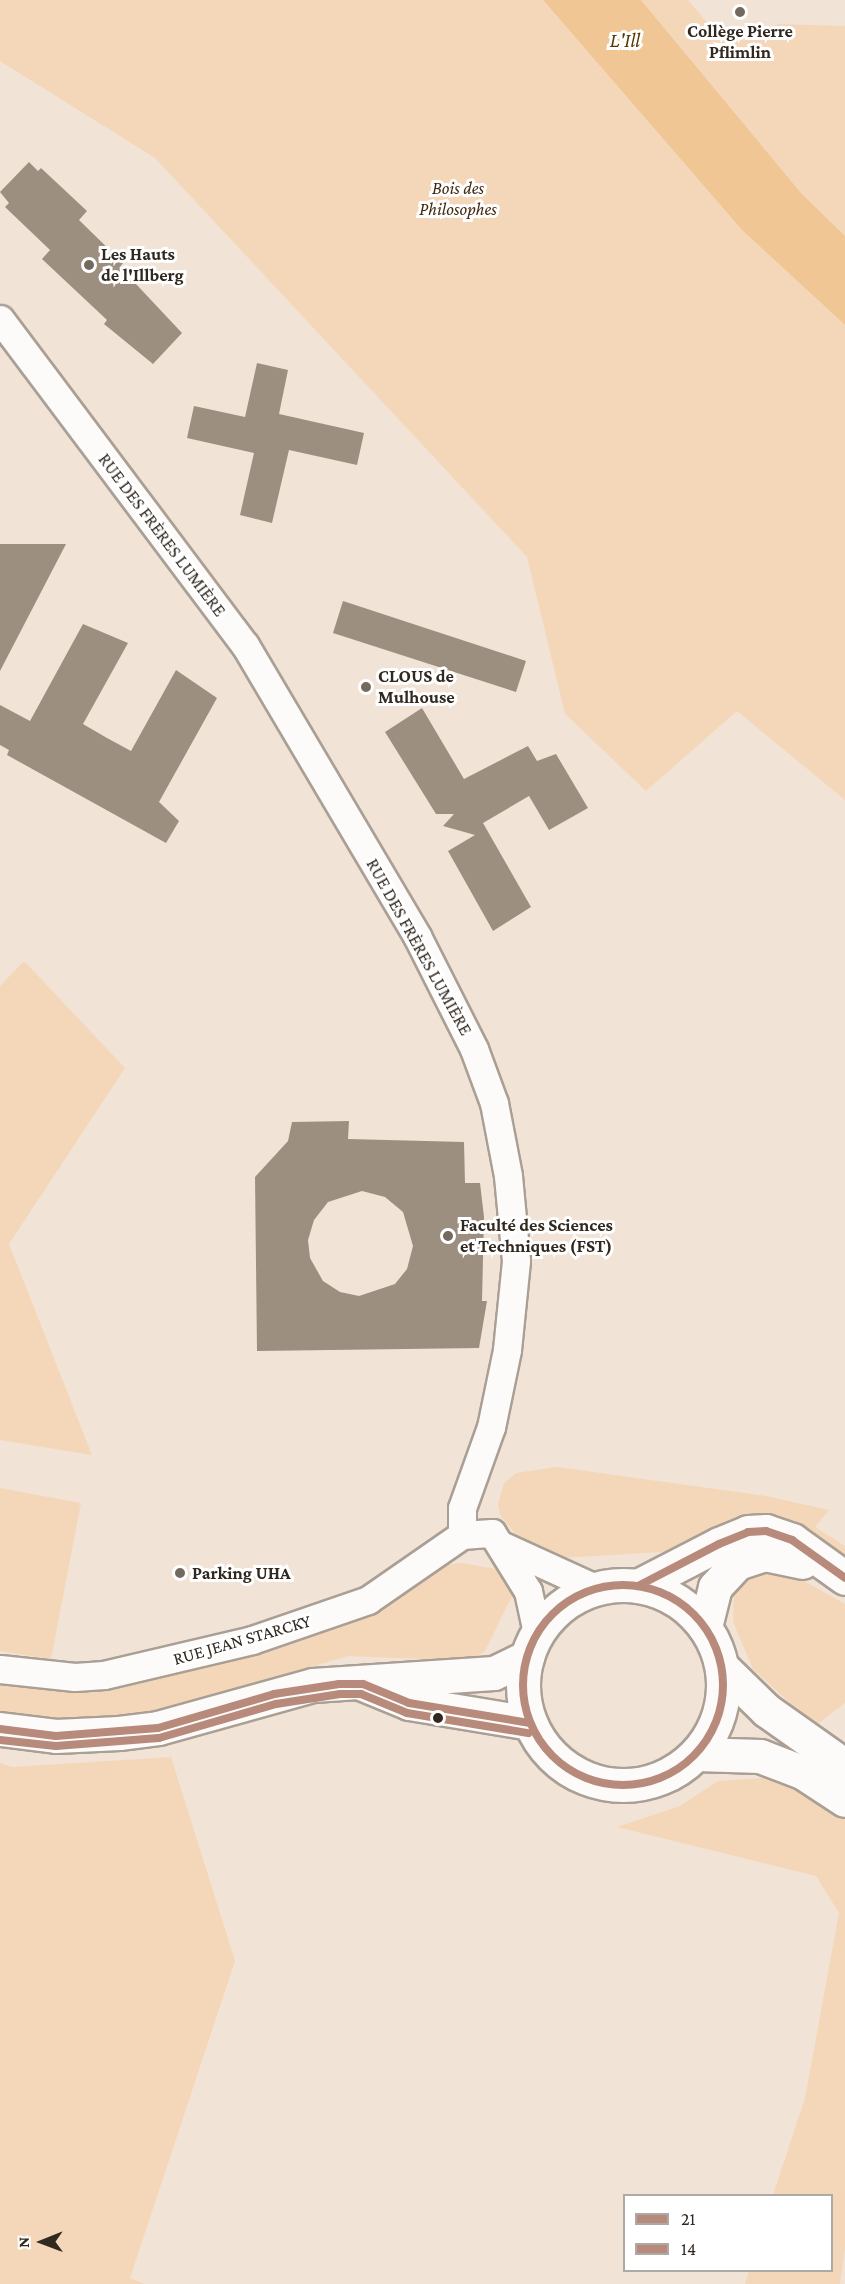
<!DOCTYPE html>
<meta charset="utf-8">
<style>
body{margin:0}
#map{position:relative;width:845px;height:2284px;overflow:hidden;background:#f1e3d5;font-family:"Crimson Pro",serif}
div>[style]{position:absolute}
[style*='--x']{left:calc(var(--x)*1px);top:calc(var(--y)*1px);width:calc(var(--w)*1px);rotate:calc(var(--a)*1deg)}
.green>*{inset:0;background:#f4d7b9}
.water>*{inset:0;background:#f1c695}
.building>*{inset:0;background:#9d8f80}
.roads{filter:drop-shadow(2px 0 #aa9f95) drop-shadow(-2px 0 #aa9f95) drop-shadow(0 2px #aa9f95) drop-shadow(0 -2px #aa9f95)}
.minor>*{height:27px;margin:-13.5px;padding:0 13.5px;transform-origin:13.5px;border-radius:13.5px;background:#fdfbf9}
.secondary>*{height:33px;margin:-16.5px;padding:0 16.5px;transform-origin:16.5px;border-radius:16.5px;background:#fdfbf9}
.primary>*{height:33px;margin:-16.5px;padding:0 16.5px;transform-origin:16.5px;border-radius:16.5px;background:#fdfbf9}
.primary>.ring{margin:-16.5px;padding:0;box-sizing:content-box;background:none;border:33px solid #fdfbf9;border-radius:50%}
.trunk>*{height:33px;margin:-16.5px;padding:0 16.5px;transform-origin:16.5px;border-radius:16.5px;background:#fdfbf9}
.bus-1>*{height:8px;margin:-4px;padding:0 4px;transform-origin:4px;border-radius:4px;background:#b78a7b}
.bus-1>.ring{margin:-4px;padding:0;box-sizing:content-box;background:none;border:8px solid #b78a7b;border-radius:50%}
.bus-2>*{height:8px;margin:-4px;padding:0 4px;transform-origin:4px;border-radius:4px;background:#b78a7b}
.dots>*{width:16px;height:16px;translate:-50% -50%;box-sizing:border-box;border:3px solid #fff;border-radius:50%}
span{translate:-50% -50%;white-space:nowrap;text-align:center;line-height:1.15;-webkit-text-stroke:6px #fff;paint-order:stroke}
.poi-label{font-size:18px;color:#31281f;font-weight:700}
.left{translate:0 -50%;text-align:left}
.park-label{font-size:18px;color:#40290d;font-style:italic}
.street-label{font-size:18px;color:#31281f}
.water-label{font-size:20px;color:#593500;font-style:italic}
.legend{position:absolute;left:623px;top:2194px;width:210px;height:78px;box-sizing:border-box;background:#fff;border:2px solid #ada9a5;margin:0;padding:8px 10px;list-style:none;font-size:18px;color:#31281f}
.legend li{display:flex;align-items:center;gap:12px;height:30px}
.legend b{width:30px;border:2px solid #ada9a5}
.north{position:absolute;left:12px;top:2212px;width:60px;height:60px;-webkit-text-stroke:4px #fff;paint-order:stroke;rotate:269deg;font-size:16px;font-weight:700;line-height:24px;text-align:center;color:#31281f}
.north::after{content:'';display:block;margin:auto;width:21px;height:27px;background:#31281f;clip-path:polygon(50% 0,100% 100%,50% 72%,0 100%)}
</style>
<div id="map">
<div class="green">
<div style="clip-path:polygon(0 0,543px 0,742px 230px,845px 325px,845px 800px,737px 711px,646px 791px,565px 714px,527px 557px,155px 158px,0 61px)"></div>
<div style="clip-path:polygon(641px 0,688px 0,720px 38px,779px 24px,845px 26px,845px 236px,801px 193px)"></div>
<div style="clip-path:polygon(24px 961px,125px 1068px,9px 1244px,92px 1455px,0 1440px,0 986px)"></div>
<div style="clip-path:polygon(557px 1467px,766px 1496px,829px 1510px,815px 1527px,845px 1546px,845px 1554px,791px 1529px,678px 1551px,559px 1558px,516px 1535px,500px 1515px,498px 1504px,504px 1483px,516px 1473px)"></div>
<div style="clip-path:polygon(0 1488px,81px 1503px,51px 1659px,0 1651px)"></div>
<div style="clip-path:polygon(461px 1563px,496px 1569px,513px 1594px,485px 1651px,470px 1661px,348px 1656px,157px 1713px,61px 1721px,0 1714px,0 1679px,118px 1685px,157px 1677px,219px 1661px,439px 1566px)"></div>
<div style="clip-path:polygon(757px 1569px,791px 1574px,845px 1604px,845px 1703px,815px 1726px,753px 1669px,733px 1622px,734px 1587px)"></div>
<div style="clip-path:polygon(171px 1757px,235px 1961px,130px 2278px,145px 2284px,0 2284px,0 1763px,12px 1767px)"></div>
<div style="clip-path:polygon(765px 1778px,796px 1784px,845px 1818px,845px 2249px,840px 2284px,745px 2284px,749px 2271px,832px 2270px,832px 2196px,773px 2195px,805px 2098px,839px 1913px,816px 1876px,617px 1827px,680px 1806px,718px 1781px)"></div>
</div>
<div class="water">
<div style="clip-path:polygon(543px 0,641px 0,801px 193px,845px 236px,845px 325px,742px 230px)"></div>
</div>
<div class="building">
<div style="clip-path:polygon(29px 162px,38px 171px,41px 168px,87px 211px,79px 220px,123px 263px,120px 267px,182px 333px,153px 364px,104px 324px,107px 320px,42px 259px,50px 250px,5px 207px,9px 203px,0 192px)"></div>
<div style="clip-path:polygon(257px 363px,288px 370px,279px 414px,364px 433px,357px 465px,289px 450px,272px 523px,240px 515px,254px 453px,187px 438px,194px 406px,245px 417px)"></div>
<div style="clip-path:polygon(0 544px,66px 544px,0 671px)"></div>
<div style="clip-path:polygon(343px 601px,526px 661px,516px 692px,333px 633px)"></div>
<div style="clip-path:polygon(83px 624px,128px 643px,83px 724px,107px 738px,131px 751px,176px 670px,217px 698px,159px 802px,179px 821px,166px 843px,7px 755px,9px 750px,0 745px,0 705px,30px 721px)"></div>
<div style="clip-path:polygon(422px 708px,464px 779px,528px 746px,537px 761px,556px 754px,588px 808px,549px 830px,529px 796px,483px 823px,531px 907px,493px 931px,448px 851px,475px 835px,443px 826px,454px 814px,436px 814px,385px 732px)"></div>
<div style="clip-path:polygon(evenodd,349px 1121px,348px 1139px,464px 1142px,465px 1183px,480px 1183px,484px 1217px,482px 1301px,487px 1301px,479px 1348px,257px 1351px,255px 1177px,288px 1141px,292px 1122px,349px 1121px,362px 1191px,385px 1197px,403px 1212px,413px 1246px,407px 1269px,395px 1284px,359px 1296px,340px 1292px,323px 1281px,310px 1258px,308px 1240px,314px 1220px,328px 1202px,362px 1191px)"></div>
</div>
<div class="roads">
<div class="minor">
<div style="--x:0;--y:319;--w:408;--a:53.1"></div>
<div style="--x:245;--y:645;--w:338;--a:59.4"></div>
<div style="--x:417;--y:936;--w:127;--a:63.2"></div>
<div style="--x:474;--y:1049;--w:58;--a:69.7"></div>
<div style="--x:494;--y:1103;--w:74;--a:79.1"></div>
<div style="--x:508;--y:1176;--w:85;--a:84.6"></div>
<div style="--x:516;--y:1261;--w:89;--a:95.8"></div>
<div style="--x:507;--y:1350;--w:79;--a:101.7"></div>
<div style="--x:491;--y:1427;--w:86;--a:109.7"></div>
<div style="--x:462;--y:1508;--w:27;--a:90"></div>
<div style="--x:462;--y:1535;--w:30;--a:-4"></div>
<div style="--x:492;--y:1533;--w:68;--a:58.2"></div>
<div style="--x:528;--y:1591;--w:43;--a:77.9"></div>
<div style="--x:501;--y:1545;--w:103;--a:24.6"></div>
<div style="--x:0;--y:1669;--w:75;--a:6.1"></div>
<div style="--x:75;--y:1677;--w:29;--a:-4"></div>
<div style="--x:104;--y:1675;--w:152;--a:-13.3"></div>
<div style="--x:252;--y:1640;--w:123;--a:-19"></div>
<div style="--x:368;--y:1600;--w:114;--a:-34.7"></div>
</div>
<div class="secondary">
<div style="--x:638;--y:1586;--w:91;--a:-27.4"></div>
<div style="--x:719;--y:1544;--w:31;--a:-22"></div>
<div style="--x:748;--y:1532;--w:18;--a:-3"></div>
<div style="--x:766;--y:1531;--w:28;--a:19"></div>
<div style="--x:792;--y:1540;--w:65;--a:35.6"></div>
<div style="--x:705;--y:1627;--w:41;--a:-76"></div>
<div style="--x:715;--y:1587;--w:33;--a:-47"></div>
<div style="--x:737;--y:1563;--w:29;--a:-18"></div>
<div style="--x:765;--y:1554;--w:38;--a:12"></div>
</div>
<div class="primary">
<div class="ring" style="left:523px;top:1585px;width:167px;height:167px"></div>
<div style="--x:363;--y:1684;--w:50;--a:22.4"></div>
<div style="--x:409;--y:1703;--w:123;--a:9.4"></div>
<div style="--x:0;--y:1729;--w:56;--a:7.1"></div>
<div style="--x:56;--y:1736;--w:63;--a:-2.7"></div>
<div style="--x:119;--y:1733;--w:39;--a:-7"></div>
<div style="--x:158;--y:1728;--w:161;--a:-15.5"></div>
<div style="--x:313;--y:1685;--w:181;--a:-3.8"></div>
<div style="--x:494;--y:1673;--w:37;--a:-26"></div>
</div>
<div class="trunk">
<div style="--x:722;--y:1667;--w:62;--a:44.3"></div>
<div style="--x:766;--y:1710;--w:97;--a:35.3"></div>
<div style="--x:696;--y:1754;--w:64;--a:1.8"></div>
<div style="--x:760;--y:1756;--w:45;--a:20.9"></div>
<div style="--x:802;--y:1772;--w:51;--a:33.1"></div>
</div>
</div>
<div class="bus-1">
<div class="ring" style="left:523px;top:1585px;width:192px;height:192px"></div>
<div style="--x:638;--y:1586;--w:91;--a:-27.4"></div>
<div style="--x:719;--y:1544;--w:31;--a:-22"></div>
<div style="--x:748;--y:1532;--w:18;--a:-3"></div>
<div style="--x:766;--y:1531;--w:28;--a:19"></div>
<div style="--x:792;--y:1540;--w:65;--a:35.6"></div>
<div style="--x:0;--y:1729;--w:56;--a:7.1"></div>
<div style="--x:56;--y:1736;--w:102;--a:-4.5"></div>
<div style="--x:158;--y:1728;--w:121;--a:-16.3"></div>
<div style="--x:274;--y:1694;--w:66;--a:-8.7"></div>
<div style="--x:339;--y:1684;--w:24;--a:0"></div>
<div style="--x:363;--y:1684;--w:50;--a:22.4"></div>
<div style="--x:409;--y:1703;--w:123;--a:9.4"></div>
</div>
<div class="bus-2">
<div style="--x:0;--y:1740;--w:56;--a:6.1"></div>
<div style="--x:56;--y:1746;--w:103;--a:-4.4"></div>
<div style="--x:159;--y:1738;--w:122;--a:-16.2"></div>
<div style="--x:276;--y:1704;--w:65;--a:-8.9"></div>
<div style="--x:340;--y:1694;--w:21;--a:0"></div>
<div style="--x:361;--y:1694;--w:50;--a:22.4"></div>
<div style="--x:407;--y:1713;--w:123;--a:9.4"></div>
</div>
<div class="dots">
<div style="left:740px;top:12px;background:#74695f"></div>
<div style="left:89px;top:265px;background:#74695f"></div>
<div style="left:366px;top:687px;background:#74695f"></div>
<div style="left:448px;top:1236px;background:#74695f"></div>
<div style="left:180px;top:1573px;background:#74695f"></div>
<div style="left:438px;top:1718px;background:#31281f"></div>
</div>
<div class="poi-label">
<span style="left:740px;top:42px">Collège Pierre<br>Pflimlin</span>
<span class="left" style="left:101px;top:265px">Les Hauts<br>de l'Illberg</span>
<span class="left" style="left:378px;top:687px">CLOUS de<br>Mulhouse</span>
<span class="left" style="left:460px;top:1236px">Faculté des Sciences<br>et Techniques (FST)</span>
<span class="left" style="left:192px;top:1573px">Parking UHA</span>
</div>
<div class="park-label">
<span style="left:458px;top:199px">Bois des<br>Philosophes</span>
</div>
<div class="street-label">
<span style="left:162px;top:535px;rotate:53deg">RUE DES FRÈRES LUMIÈRE</span>
<span style="left:419px;top:947px;rotate:61deg">RUE DES FRÈRES LUMIÈRE</span>
<span style="left:242px;top:1640px;rotate:-16deg">RUE JEAN STARCKY</span>
</div>
<div class="water-label">
<span style="left:625px;top:40px">L'Ill</span>
</div>
<ul class="legend">
<li><b style="height:8px;background:#b78a7b"></b>21</li>
<li><b style="height:8px;background:#b78a7b"></b>14</li>
</ul>
<div class="north">N</div>
</div>
